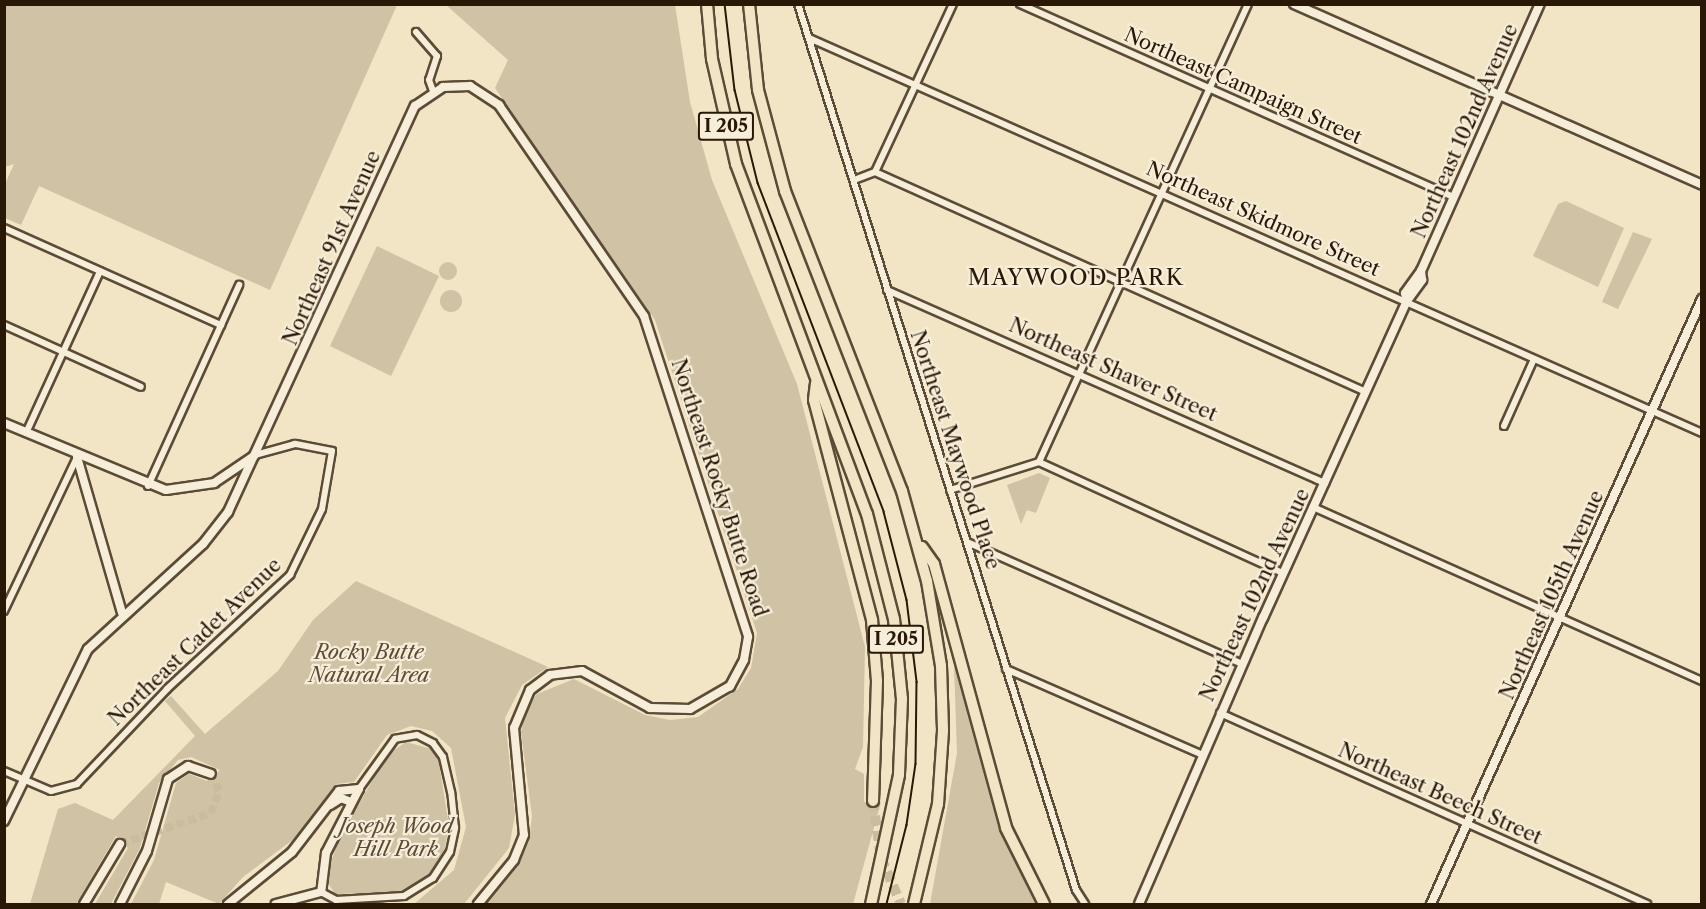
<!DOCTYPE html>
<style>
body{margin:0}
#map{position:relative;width:1706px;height:909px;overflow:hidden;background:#f1e5c5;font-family:"Libre Caslon Text",serif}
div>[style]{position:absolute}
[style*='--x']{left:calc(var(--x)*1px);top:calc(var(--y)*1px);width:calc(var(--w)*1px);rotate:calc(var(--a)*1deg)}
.green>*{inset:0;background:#cfc2a5}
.round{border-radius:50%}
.tertiary-tunnel>*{height:8px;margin-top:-4px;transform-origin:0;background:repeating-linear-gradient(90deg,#c9bc9f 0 8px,transparent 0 12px)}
.motorway-tunnel>*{height:10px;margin-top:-5px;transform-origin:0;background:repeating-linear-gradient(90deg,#c9bc9f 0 10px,transparent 0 15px)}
.roads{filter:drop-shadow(2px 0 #5c4b36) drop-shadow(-2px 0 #5c4b36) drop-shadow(0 2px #5c4b36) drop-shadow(0 -2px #5c4b36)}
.minor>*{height:6px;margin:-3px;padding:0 3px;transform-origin:3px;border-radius:3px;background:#f6eed9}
.tertiary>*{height:8px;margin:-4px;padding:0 4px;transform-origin:4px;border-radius:4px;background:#f6eed9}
.secondary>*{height:8px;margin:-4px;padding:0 4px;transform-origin:4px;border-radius:4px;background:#f6eed9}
.motorway>*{height:10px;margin:-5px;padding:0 5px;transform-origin:5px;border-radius:5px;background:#f1e5c5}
.tram>*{height:1.5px;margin:-0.75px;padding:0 0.75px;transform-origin:0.75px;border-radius:0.75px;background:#2a1806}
span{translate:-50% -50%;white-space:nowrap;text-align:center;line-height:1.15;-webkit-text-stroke:4.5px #f6eed9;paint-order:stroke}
.shield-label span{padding:2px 4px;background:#f6eed9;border:2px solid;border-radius:4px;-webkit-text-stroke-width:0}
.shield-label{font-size:18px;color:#2a1806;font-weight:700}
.street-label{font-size:20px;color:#2a1806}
.park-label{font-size:20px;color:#5c4b36;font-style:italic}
.quarter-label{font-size:22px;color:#2a1806;letter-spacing:1.5px}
.frame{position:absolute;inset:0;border:6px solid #2a1806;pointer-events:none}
</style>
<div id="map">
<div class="green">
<div style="clip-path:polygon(5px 4px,397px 4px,397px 5px,270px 290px,39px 186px,21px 225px,5px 218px,5px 184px,14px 164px,5px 167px)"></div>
<div style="clip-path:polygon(446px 5px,675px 5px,690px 102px,712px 180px,797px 384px,865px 647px,863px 747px,855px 769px,864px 774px,864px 802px,881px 802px,853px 904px,487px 904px,517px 867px,529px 841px,532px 816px,521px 732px,525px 710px,537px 694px,574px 679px,645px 715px,670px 720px,698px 717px,738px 689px,751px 668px,757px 633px,655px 320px,495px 88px,508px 60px)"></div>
<div style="clip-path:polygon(1566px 201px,1624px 228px,1598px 287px,1533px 256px,1558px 204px)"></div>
<div style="clip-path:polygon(1633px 232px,1652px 239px,1618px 309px,1602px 302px)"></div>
<div style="clip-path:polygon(377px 246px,439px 276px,391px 376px,330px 346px)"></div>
<div class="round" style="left:439px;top:262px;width:18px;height:18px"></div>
<div class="round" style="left:440px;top:290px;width:22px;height:22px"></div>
<div style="clip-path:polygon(1039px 473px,1050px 478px,1036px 513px,1027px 510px,1021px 524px,1007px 485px)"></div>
<div style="clip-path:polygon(356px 581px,548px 667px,522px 685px,505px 718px,515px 815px,509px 848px,464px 904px,414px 904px,454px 870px,466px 827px,451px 748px,432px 731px,411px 726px,387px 735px,354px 782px,336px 784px,294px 839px,243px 877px,219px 904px,166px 882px,159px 904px,131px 904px,154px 860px,176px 783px,189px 774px,207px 781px,220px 770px,191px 757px,178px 760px,159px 783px,140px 848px,111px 904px,95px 904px,128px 848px,116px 836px,76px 904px,30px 904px,58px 809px,75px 803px,113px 820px,195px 736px,165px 701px,171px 696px,205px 734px,278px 671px,313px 620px)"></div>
<div style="clip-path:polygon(954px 665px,998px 825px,1035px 904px,930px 904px,957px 753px)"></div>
<div style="clip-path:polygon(406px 742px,432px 749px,439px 763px,449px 826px,443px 856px,423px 881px,401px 892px,335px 894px,325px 878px,340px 837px,387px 755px)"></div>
</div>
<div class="tertiary-tunnel">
<div style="--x:120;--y:844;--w:96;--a:-18.8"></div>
<div style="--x:211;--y:813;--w:23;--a:-70"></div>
<div style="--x:219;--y:791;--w:19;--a:-115"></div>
</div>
<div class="motorway-tunnel">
<div style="--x:873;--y:801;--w:58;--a:82"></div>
<div style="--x:881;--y:858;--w:50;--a:66.5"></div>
</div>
<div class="roads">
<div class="minor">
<div style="--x:798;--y:4;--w:929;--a:72.58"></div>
<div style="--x:1076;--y:890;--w:17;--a:57"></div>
<div style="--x:1020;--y:4;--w:475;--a:24"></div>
<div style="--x:416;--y:32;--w:32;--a:49"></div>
<div style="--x:437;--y:56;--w:25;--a:108"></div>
<div style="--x:429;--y:80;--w:12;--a:70"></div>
<div style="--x:809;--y:38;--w:976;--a:23.86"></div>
<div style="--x:875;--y:172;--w:185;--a:-65.1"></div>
<div style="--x:854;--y:180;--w:22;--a:-21"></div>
<div style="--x:875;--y:172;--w:538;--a:24.14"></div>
<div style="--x:4;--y:228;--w:238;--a:24.1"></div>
<div style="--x:887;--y:290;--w:479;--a:23.8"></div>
<div style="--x:4;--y:325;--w:150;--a:24.3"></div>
<div style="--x:1504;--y:426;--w:73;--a:-65.9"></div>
<div style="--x:26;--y:433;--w:178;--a:-65.4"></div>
<div style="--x:1039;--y:462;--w:503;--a:-65.47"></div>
<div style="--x:148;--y:486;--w:221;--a:-65.6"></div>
<div style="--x:950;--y:490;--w:93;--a:-17.5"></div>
<div style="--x:1039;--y:462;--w:268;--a:24.5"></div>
<div style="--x:1313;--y:507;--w:426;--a:24.1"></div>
<div style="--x:967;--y:542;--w:301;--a:23.9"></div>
<div style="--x:4;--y:611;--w:170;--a:-64.6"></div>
<div style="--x:1006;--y:669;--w:213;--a:23.6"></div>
<div style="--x:1220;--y:713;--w:468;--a:24.1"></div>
<div style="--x:4;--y:771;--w:51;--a:23.1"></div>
<div style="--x:51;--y:791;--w:27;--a:-15"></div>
<div style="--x:77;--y:784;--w:131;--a:-46.5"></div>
<div style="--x:167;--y:689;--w:168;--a:-42.8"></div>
<div style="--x:290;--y:575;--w:73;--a:-64.1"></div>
<div style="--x:322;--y:509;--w:59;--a:-80.2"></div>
<div style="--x:332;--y:451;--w:38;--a:-169"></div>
<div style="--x:295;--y:444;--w:41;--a:164.6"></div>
<div style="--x:321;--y:892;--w:17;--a:28"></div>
<div style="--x:336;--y:900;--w:68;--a:-3.4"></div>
<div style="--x:404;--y:896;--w:34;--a:-32"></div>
<div style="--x:433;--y:878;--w:31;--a:-57"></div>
<div style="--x:450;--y:852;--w:25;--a:-78"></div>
<div style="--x:455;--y:828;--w:36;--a:-96"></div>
<div style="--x:451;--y:792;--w:36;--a:-103"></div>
<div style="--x:443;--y:757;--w:17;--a:-126"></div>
<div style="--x:433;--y:743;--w:18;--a:-153"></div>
<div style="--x:417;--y:735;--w:22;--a:170"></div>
<div style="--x:395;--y:739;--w:62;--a:125.8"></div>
</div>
<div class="tertiary">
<div style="--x:1294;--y:4;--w:446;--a:23.9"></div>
<div style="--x:4;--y:423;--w:175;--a:22.5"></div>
<div style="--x:166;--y:490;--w:49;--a:-8.3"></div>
<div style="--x:214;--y:483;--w:48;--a:-34"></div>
<div style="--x:77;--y:457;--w:162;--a:73.9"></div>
<div style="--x:330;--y:805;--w:13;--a:-32"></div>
<div style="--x:341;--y:798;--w:11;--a:22"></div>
<div style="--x:4;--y:821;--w:191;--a:-64"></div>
<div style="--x:88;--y:649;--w:156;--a:-42.4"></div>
<div style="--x:203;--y:544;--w:41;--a:-52"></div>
<div style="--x:228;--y:512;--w:447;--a:-65.3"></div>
<div style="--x:415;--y:106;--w:34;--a:-34"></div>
<div style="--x:443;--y:87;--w:27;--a:-2"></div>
<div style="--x:470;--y:86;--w:35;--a:33"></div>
<div style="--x:499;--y:105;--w:256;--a:55.5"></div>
<div style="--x:644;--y:316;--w:337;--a:72"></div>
<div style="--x:748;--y:637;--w:23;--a:100"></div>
<div style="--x:744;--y:660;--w:30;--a:118"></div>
<div style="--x:730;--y:686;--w:46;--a:150.1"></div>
<div style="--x:690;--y:709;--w:40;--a:-178.6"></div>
<div style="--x:650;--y:708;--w:77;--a:-151.4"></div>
<div style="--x:582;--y:671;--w:32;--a:173"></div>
<div style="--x:550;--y:675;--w:25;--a:143"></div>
<div style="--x:530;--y:690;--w:41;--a:112.8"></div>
<div style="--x:514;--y:728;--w:107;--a:84.7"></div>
<div style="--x:524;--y:835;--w:27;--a:112"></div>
<div style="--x:514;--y:860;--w:57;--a:129.3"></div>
<div style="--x:84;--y:904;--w:70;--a:-59"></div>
<div style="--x:120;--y:904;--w:59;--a:-63"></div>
<div style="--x:147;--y:851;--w:75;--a:-73.7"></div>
<div style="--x:168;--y:779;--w:24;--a:-33"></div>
<div style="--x:188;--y:766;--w:24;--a:19"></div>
<div style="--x:228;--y:904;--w:82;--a:-39.1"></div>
<div style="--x:292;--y:852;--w:77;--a:-52.4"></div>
<div style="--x:339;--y:791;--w:20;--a:-6"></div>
<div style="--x:359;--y:789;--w:72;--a:117.3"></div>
<div style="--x:326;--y:853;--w:39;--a:97"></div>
<div style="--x:321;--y:892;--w:47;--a:165.1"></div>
<div style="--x:1431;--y:904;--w:663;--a:-65.87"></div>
</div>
<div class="secondary">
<div style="--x:1407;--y:301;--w:8;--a:-104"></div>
<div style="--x:1405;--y:293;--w:27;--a:-54"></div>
<div style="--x:1421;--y:271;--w:292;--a:-66"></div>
<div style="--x:1139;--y:904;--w:312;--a:-66.6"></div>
<div style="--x:1263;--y:618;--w:348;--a:-65.6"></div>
<div style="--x:1407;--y:301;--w:26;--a:-54"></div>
<div style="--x:1422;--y:280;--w:9;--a:-96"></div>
</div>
<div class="motorway">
<div style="--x:707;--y:4;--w:55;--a:84.8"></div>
<div style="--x:712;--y:59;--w:108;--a:77.1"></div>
<div style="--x:736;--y:164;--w:374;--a:69.5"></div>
<div style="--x:867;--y:514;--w:108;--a:75.6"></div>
<div style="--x:894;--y:619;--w:80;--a:84.3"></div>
<div style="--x:902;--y:699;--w:76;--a:92.3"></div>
<div style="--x:899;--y:775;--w:132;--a:102.2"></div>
<div style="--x:749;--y:4;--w:86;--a:84"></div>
<div style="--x:758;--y:90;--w:105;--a:75"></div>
<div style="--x:785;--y:191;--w:322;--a:68.7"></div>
<div style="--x:902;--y:491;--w:93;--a:74.5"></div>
<div style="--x:927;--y:581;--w:86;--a:80.6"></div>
<div style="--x:941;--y:666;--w:65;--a:88.2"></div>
<div style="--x:943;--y:731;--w:73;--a:93.9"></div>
<div style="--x:938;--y:804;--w:103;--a:103.5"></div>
<div style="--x:816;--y:383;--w:17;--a:97"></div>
<div style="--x:814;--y:400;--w:228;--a:75.2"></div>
<div style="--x:872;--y:620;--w:61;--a:85.3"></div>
<div style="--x:877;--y:681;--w:120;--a:91.9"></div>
<div style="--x:922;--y:547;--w:21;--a:55"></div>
<div style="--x:934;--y:564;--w:274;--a:74.7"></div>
<div style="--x:1006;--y:828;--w:85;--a:63.4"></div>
</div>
</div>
<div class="tram">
<div style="--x:725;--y:4;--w:87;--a:83.4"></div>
<div style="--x:735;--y:90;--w:96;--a:76.1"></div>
<div style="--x:758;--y:183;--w:352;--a:69"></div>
<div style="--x:884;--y:512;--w:91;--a:75.4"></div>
<div style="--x:907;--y:600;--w:83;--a:83"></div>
<div style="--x:917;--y:682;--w:82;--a:90.7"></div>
<div style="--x:916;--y:764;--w:62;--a:98.4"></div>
<div style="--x:907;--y:825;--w:81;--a:104.2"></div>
</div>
<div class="shield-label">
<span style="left:726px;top:126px">I 205</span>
<span style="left:896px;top:639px">I 205</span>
</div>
<div class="street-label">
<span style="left:1243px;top:86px;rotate:24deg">Northeast Campaign Street</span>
<span style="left:1465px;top:131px;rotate:-66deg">Northeast 102nd Avenue</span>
<span style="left:1263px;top:219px;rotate:24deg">Northeast Skidmore Street</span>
<span style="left:332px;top:248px;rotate:-66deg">Northeast 91st Avenue</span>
<span style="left:1113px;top:370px;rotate:24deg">Northeast Shaver Street</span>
<span style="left:955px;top:450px;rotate:72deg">Northeast Maywood Place</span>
<span style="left:719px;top:488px;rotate:72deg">Northeast Rocky Butte Road</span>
<span style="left:1255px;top:595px;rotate:-65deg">Northeast 102nd Avenue</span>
<span style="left:1552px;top:595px;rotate:-66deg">Northeast 105th Avenue</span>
<span style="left:195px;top:642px;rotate:-44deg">Northeast Cadet Avenue</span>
<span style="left:1440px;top:794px;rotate:24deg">Northeast Beech Street</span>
</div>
<div class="park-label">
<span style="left:369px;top:664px">Rocky Butte<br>Natural Area</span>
<span style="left:396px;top:838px">Joseph Wood<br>Hill Park</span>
</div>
<div class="quarter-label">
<span style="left:1076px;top:278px">MAYWOOD PARK</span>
</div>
<div class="frame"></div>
</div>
